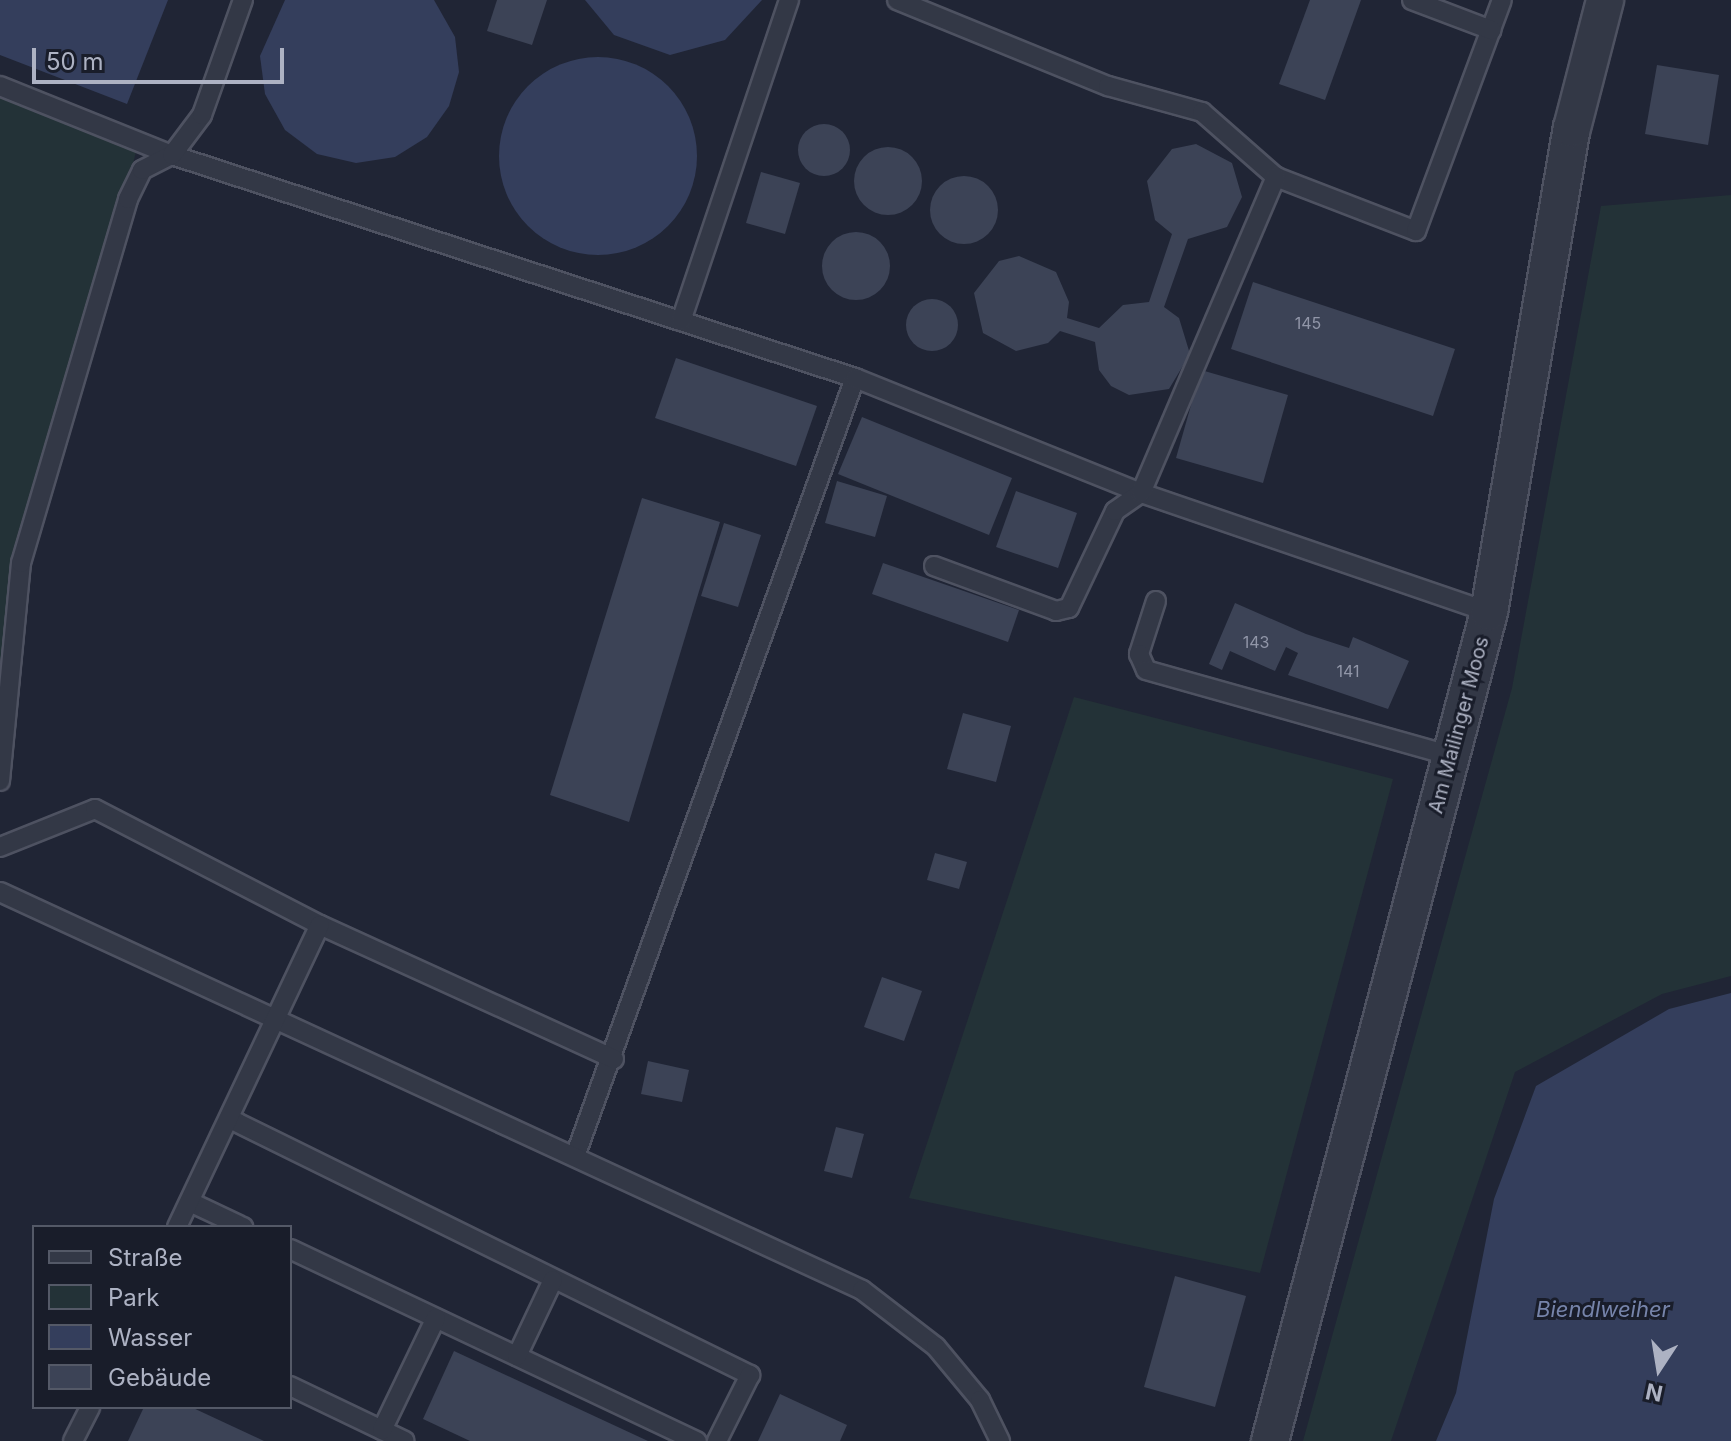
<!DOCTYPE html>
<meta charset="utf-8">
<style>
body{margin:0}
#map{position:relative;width:1731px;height:1441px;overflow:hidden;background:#202535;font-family:Inter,sans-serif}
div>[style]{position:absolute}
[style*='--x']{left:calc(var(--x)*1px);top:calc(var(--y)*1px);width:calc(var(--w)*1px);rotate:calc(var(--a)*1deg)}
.green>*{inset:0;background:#233237}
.water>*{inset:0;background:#343e5c}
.round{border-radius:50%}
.building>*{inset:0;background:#3c4356}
.roads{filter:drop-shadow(2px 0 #4e5261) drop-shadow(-2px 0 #4e5261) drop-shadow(0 2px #4e5261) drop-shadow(0 -2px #4e5261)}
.lane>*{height:18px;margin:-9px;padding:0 9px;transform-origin:9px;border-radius:9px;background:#333846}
.street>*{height:36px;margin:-18px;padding:0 18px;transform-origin:18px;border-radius:18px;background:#333846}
span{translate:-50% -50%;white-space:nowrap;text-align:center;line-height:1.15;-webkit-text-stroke:6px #191d2a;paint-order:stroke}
.number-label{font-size:16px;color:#9196a8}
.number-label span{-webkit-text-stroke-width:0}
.street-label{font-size:20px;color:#adb2c3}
.water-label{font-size:22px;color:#7684aa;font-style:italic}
.legend{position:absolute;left:32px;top:1225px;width:260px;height:184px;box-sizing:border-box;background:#191d2a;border:2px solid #545967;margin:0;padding:10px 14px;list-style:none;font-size:24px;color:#adb2c3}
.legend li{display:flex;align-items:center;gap:16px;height:40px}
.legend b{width:40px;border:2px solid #545967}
.north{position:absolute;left:1619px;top:1329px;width:80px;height:80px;-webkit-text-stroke:6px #191d2a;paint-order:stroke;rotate:192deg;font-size:22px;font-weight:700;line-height:32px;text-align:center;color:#adb2c3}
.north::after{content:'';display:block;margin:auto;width:28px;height:36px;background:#adb2c3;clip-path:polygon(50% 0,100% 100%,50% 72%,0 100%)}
.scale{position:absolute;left:32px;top:48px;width:252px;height:36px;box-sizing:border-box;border:4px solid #adb2c3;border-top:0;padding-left:10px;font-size:24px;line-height:28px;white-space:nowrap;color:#adb2c3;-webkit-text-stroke:6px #191d2a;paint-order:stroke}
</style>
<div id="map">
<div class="green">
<div style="clip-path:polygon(0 96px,136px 152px,0 669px)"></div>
<div style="clip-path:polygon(1731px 195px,1731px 976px,1662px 994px,1515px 1072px,1391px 1441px,1303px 1441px,1512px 688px,1601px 206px)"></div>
<div style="clip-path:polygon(1074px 697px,1393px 779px,1260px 1273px,909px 1198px)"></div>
</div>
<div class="water">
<div style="clip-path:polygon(0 0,168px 0,127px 104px,0 55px)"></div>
<div style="clip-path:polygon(285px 0,434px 0,455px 37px,459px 72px,449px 106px,427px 137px,395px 157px,356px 163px,317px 154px,285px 130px,265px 94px,260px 56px)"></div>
<div style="clip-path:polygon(585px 0,762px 0,725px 40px,670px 55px,614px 35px)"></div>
<div class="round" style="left:499px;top:57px;width:198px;height:198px"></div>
<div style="clip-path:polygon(1731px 993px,1731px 1441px,1436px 1441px,1456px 1393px,1494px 1199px,1536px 1086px,1669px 1009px)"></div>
</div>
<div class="building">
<div style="clip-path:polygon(497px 0,547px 0,532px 45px,487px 31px)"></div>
<div style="clip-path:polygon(1310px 0,1361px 0,1325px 100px,1279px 84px)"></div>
<div style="clip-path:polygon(1657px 65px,1719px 75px,1708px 145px,1645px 134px)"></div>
<div class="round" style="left:798px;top:124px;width:52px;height:52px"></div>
<div style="clip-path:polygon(1196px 144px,1232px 163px,1242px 197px,1227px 227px,1188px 239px,1164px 307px,1179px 318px,1190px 354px,1169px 389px,1129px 395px,1111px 386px,1099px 370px,1095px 342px,1060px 331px,1048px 343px,1016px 351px,983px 333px,974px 293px,999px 261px,1019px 256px,1056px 272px,1069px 302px,1067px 318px,1099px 328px,1123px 305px,1149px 302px,1172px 234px,1155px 220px,1147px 181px,1172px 149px)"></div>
<div class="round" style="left:854px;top:147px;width:68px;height:68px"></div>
<div style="clip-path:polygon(761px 172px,800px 183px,785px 234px,746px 223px)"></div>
<div class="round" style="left:930px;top:176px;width:68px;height:68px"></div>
<div class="round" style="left:822px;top:232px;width:68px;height:68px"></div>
<div style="clip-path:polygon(1253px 282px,1455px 349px,1433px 416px,1231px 349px)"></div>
<div class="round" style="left:906px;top:299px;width:52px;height:52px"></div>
<div style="clip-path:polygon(676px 358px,817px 406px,796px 466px,655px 418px)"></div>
<div style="clip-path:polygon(1201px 370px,1288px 395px,1263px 483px,1176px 458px)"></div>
<div style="clip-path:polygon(862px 417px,1012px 478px,989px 535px,838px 474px)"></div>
<div style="clip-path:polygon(837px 481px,887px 496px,875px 537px,825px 523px)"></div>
<div style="clip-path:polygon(1016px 491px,1077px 513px,1058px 568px,996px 547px)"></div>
<div style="clip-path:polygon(642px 498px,720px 522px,629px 822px,550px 795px)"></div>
<div style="clip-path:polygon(724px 523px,761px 535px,738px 607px,701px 596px)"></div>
<div style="clip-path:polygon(883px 563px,1019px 610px,1008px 642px,872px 594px)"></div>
<div style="clip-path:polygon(1235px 603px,1306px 634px,1349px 648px,1353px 637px,1409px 661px,1388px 709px,1288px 675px,1298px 653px,1286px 647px,1275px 671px,1230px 651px,1222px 670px,1209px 664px)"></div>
<div style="clip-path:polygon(963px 713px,1011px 726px,996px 782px,947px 769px)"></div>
<div style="clip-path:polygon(935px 853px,967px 862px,959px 889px,927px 880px)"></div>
<div style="clip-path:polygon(882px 977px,922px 991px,904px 1041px,864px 1027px)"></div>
<div style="clip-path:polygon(648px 1061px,689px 1070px,682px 1102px,641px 1094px)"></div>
<div style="clip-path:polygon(836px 1127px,864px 1134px,852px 1178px,824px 1171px)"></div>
<div style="clip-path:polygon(1175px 1276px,1246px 1296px,1215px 1407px,1144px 1387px)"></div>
<div style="clip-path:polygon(454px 1351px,648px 1441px,470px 1441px,423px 1419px)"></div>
<div style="clip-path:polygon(780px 1394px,847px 1425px,840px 1441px,758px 1441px)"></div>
<div style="clip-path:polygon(144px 1407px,191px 1407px,264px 1441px,128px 1441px)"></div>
</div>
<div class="roads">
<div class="lane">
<div style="--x:897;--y:0;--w:228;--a:22.2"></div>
<div style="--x:1108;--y:86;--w:98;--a:15.5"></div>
<div style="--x:1202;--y:112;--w:98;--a:41.3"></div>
<div style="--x:1276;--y:177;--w:150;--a:21.1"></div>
<div style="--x:1416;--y:231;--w:246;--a:-69.6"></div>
<div style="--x:1412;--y:0;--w:85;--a:20.8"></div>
<div style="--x:0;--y:86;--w:185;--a:21.9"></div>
<div style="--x:172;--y:155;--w:718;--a:18.08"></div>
<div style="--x:855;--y:378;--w:825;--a:109.78"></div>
<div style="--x:681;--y:321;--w:339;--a:-71.4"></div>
<div style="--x:855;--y:378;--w:308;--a:21.9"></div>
<div style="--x:1141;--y:493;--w:368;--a:18.9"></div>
<div style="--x:934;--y:566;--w:130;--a:20.2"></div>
<div style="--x:1056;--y:611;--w:13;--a:-13"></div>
<div style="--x:1069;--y:608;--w:107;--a:-64.6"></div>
<div style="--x:1115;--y:511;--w:32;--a:-35"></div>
<div style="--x:1141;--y:493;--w:344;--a:-66.9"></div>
<div style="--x:1156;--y:601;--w:56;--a:107.8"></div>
<div style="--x:1139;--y:654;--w:17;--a:66"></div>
<div style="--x:1146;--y:670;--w:317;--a:15.7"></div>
<div style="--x:0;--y:781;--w:219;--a:-84.5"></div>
<div style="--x:21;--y:563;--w:379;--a:-73.6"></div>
<div style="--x:128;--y:199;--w:32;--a:-64"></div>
<div style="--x:142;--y:170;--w:34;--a:-27"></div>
<div style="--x:172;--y:155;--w:50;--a:-53.1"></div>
<div style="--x:202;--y:115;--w:122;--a:-70.4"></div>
<div style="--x:0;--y:847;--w:102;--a:-21.8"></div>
<div style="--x:95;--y:809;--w:253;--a:27.3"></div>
<div style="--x:320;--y:925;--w:323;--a:24.5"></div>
<div style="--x:0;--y:892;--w:949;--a:24.78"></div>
<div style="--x:862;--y:1290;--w:93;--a:37.6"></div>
<div style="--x:936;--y:1347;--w:69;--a:50.3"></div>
<div style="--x:980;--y:1400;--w:46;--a:64"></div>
<div style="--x:230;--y:1119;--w:580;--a:26.21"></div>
<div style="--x:750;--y:1375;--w:74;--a:116.6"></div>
<div style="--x:190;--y:1202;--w:59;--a:25.3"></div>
<div style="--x:177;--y:1227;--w:334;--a:-64.7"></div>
<div style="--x:290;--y:1249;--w:450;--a:25.3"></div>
<div style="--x:517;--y:1356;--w:84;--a:-64.7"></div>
<div style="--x:290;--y:1386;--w:127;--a:25.6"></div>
<div style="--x:382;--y:1430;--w:124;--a:-64.3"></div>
<div style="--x:73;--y:1441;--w:38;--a:-63"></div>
</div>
<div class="street">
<div style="--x:1270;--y:1441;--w:857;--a:-75.2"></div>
<div style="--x:1489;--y:612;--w:491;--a:-80.3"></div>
<div style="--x:1572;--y:128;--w:132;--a:-75.5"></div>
</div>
</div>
<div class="number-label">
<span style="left:1308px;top:323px">145</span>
<span style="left:1256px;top:642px">143</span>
<span style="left:1348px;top:671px">141</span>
</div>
<div class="street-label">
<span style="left:1459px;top:725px;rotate:-75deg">Am Mailinger Moos</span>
</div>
<div class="water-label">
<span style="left:1603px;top:1310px">Biendlweiher</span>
</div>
<ul class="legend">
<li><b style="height:10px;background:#333846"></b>Straße</li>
<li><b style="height:22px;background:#233237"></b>Park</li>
<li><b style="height:22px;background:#343e5c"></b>Wasser</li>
<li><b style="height:22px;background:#3c4356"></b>Gebäude</li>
</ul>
<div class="north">N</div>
<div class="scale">50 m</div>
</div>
